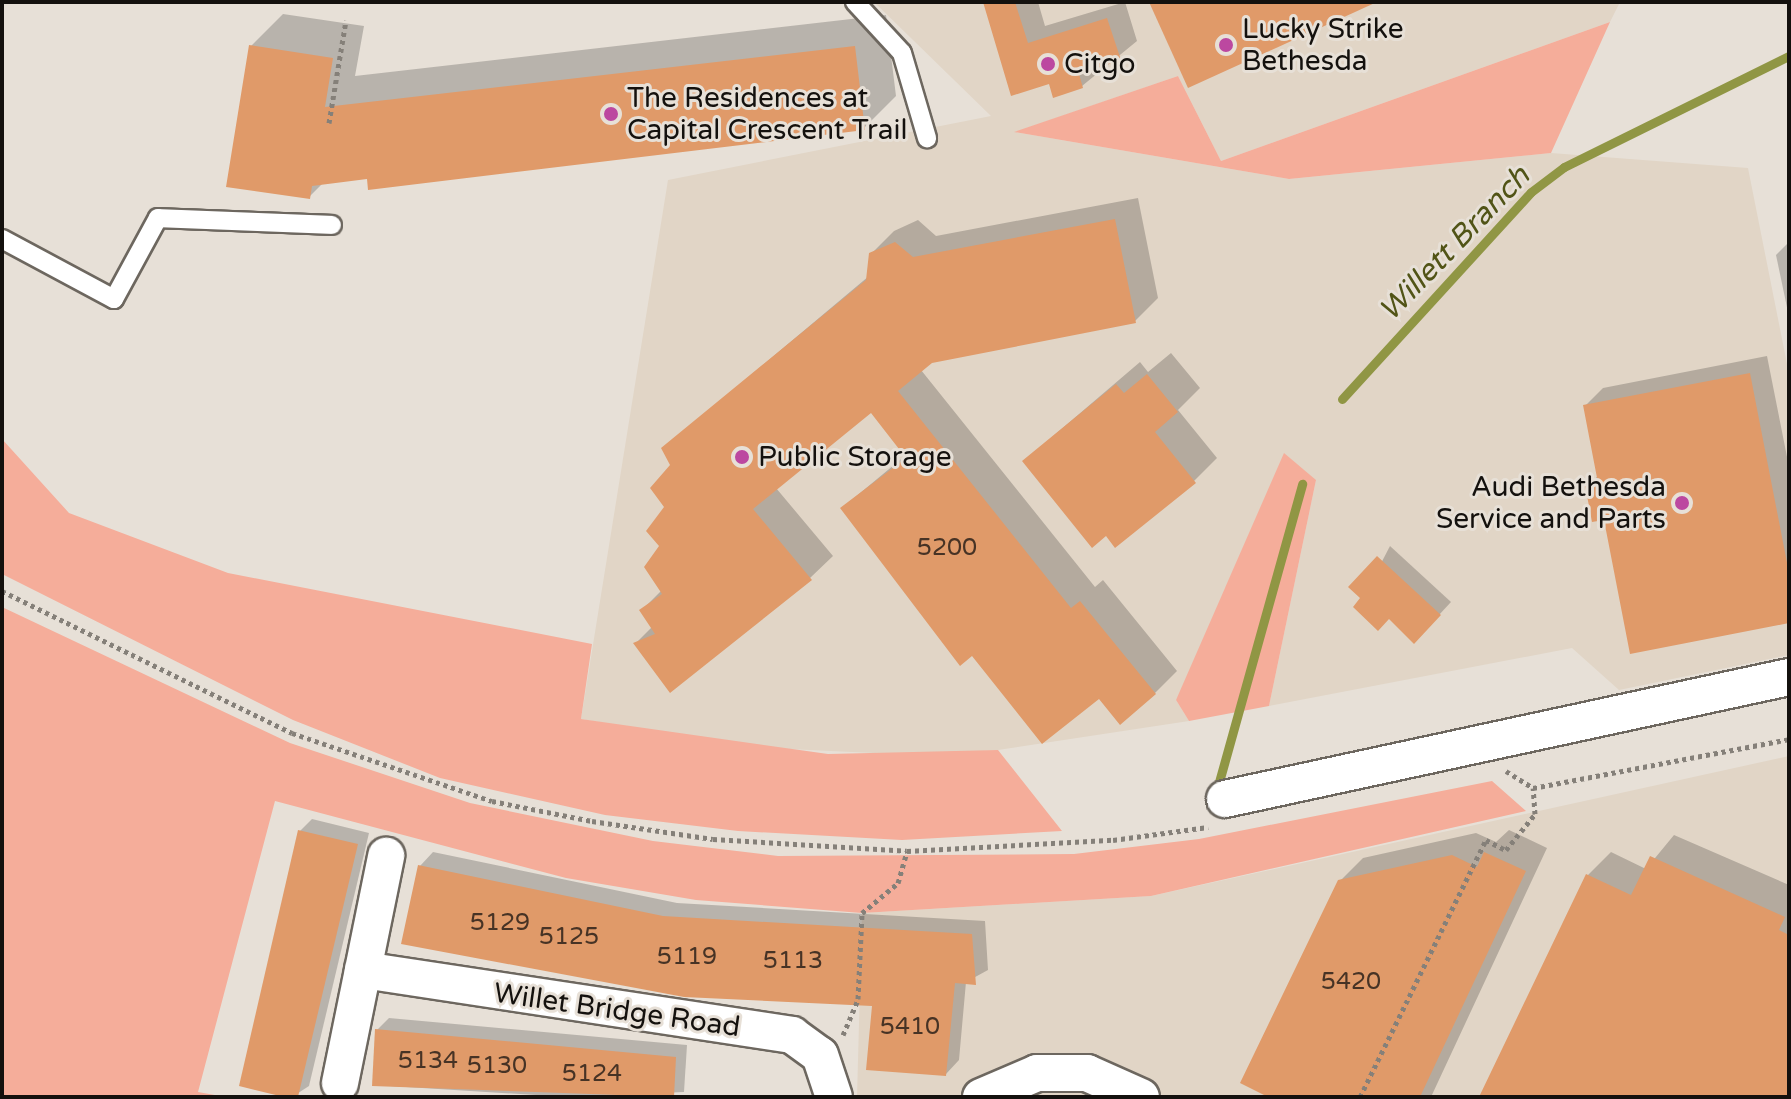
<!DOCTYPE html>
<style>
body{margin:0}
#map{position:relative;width:1791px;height:1099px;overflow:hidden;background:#e7e0d7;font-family:"Varela Round",sans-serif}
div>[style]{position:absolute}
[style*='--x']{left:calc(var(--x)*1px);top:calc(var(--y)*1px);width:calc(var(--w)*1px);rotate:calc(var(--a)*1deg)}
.built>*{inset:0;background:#e1d5c6}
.green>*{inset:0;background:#f5ad9a}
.shadow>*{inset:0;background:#0003}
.stream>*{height:9px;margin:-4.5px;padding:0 4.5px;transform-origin:4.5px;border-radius:4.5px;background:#909644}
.building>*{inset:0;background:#e09a69}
.path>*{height:5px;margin-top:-2.5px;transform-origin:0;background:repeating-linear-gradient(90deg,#858079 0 4px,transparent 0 8px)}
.roads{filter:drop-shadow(2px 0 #6d675f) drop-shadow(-2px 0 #6d675f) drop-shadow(0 2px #6d675f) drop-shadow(0 -2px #6d675f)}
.lane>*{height:18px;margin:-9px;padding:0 9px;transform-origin:9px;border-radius:9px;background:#fff}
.street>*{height:36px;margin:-18px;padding:0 18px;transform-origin:18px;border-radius:18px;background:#fff}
.dots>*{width:22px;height:22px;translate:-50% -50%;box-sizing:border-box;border:4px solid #e7e0d7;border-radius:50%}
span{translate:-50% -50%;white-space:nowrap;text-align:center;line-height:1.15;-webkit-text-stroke:6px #e7e0d7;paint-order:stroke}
.number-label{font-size:24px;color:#473325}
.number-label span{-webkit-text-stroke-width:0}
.poi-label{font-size:28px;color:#14110e}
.left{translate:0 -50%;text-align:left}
.right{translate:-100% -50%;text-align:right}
.street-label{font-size:28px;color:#14110e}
.water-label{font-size:30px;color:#515417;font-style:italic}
.frame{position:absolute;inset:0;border:4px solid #14110e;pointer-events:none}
</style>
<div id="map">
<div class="built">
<div style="clip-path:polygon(874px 2px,1620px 2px,1610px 22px,1221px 161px,1178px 76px,1015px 132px,1289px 179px,1551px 153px,1748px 168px,1789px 374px,1789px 655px,1619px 690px,1572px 648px,1269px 706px,1316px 480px,1176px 700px,1189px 721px,998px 750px,916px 755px,745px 747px,581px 719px,668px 180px,991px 116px)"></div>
<div style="clip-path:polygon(1789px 756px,1789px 1097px,857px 1097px,862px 913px,1151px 896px)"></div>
</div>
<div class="green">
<div style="clip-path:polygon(1610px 22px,1551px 153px,1289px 179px,1014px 132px,1178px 76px,1221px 161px)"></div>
<div style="clip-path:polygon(2px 439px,69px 513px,228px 573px,592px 644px,581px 719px,828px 754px,998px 750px,1062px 831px,902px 840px,738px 831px,605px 815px,440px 778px,293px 720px,2px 574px)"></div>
<div style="clip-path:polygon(1284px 453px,1316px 480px,1269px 706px,1189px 721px,1176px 700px)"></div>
<div style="clip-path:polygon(2px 607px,290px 743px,470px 803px,653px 841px,778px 856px,1074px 854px,1199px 839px,1492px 781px,1526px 811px,1151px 896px,862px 913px,696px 900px,566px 878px,275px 801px,198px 1092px,226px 1097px,2px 1097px)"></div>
</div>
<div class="shadow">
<div style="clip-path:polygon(985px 2px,1038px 2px,1045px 26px,1125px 2px,1137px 41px,1082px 86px,1050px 82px)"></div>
<div style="clip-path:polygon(283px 14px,364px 26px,355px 76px,886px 15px,896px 96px,864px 128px,324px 182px,309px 197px,251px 46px)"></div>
<div style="clip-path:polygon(1138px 198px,1158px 298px,1135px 321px,931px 361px,921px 370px,1095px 587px,1103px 580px,1177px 671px,1155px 693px,1099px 696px,972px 653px,842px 508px,906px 455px,871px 410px,776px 488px,833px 556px,810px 578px,636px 643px,653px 626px,642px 610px,662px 590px,673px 466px,664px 448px,869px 276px,871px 254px,894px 231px,918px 220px,936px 236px)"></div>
<div style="clip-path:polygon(1787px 244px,1789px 244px,1789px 317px,1776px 255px)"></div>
<div style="clip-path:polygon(1171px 353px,1200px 388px,1178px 410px,1217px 458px,1194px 481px,1106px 534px,1024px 461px,1140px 362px,1148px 372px)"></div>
<div style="clip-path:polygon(1767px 356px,1789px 467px,1789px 621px,1605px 518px,1587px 486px,1599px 475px,1585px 406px,1603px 388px)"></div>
<div style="clip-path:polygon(1390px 546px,1451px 602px,1426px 629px,1363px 598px)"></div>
<div style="clip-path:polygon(312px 819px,369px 833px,309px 1086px,292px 1097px,300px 831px)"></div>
<div style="clip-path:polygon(1509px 830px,1547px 848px,1431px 1097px,1274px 1097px,1339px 882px,1363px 858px,1476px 833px,1496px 842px)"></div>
<div style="clip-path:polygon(1674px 835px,1789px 885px,1789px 1097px,1481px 1097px,1588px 875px,1611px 852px,1646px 869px)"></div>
<div style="clip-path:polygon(433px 852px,677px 903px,985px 921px,988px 970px,966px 982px,959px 1060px,946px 1074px,874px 1004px,420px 866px)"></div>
<div style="clip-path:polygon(389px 1018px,687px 1045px,684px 1092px,568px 1097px,374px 1085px,377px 1030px)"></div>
</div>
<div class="stream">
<div style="--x:1342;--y:399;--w:280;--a:-47.6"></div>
<div style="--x:1531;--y:192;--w:41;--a:-37.1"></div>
<div style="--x:1564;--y:167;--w:251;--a:-26.3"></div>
<div style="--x:1217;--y:789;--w:317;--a:-74.4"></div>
</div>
<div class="building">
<div style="clip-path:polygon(983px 2px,1015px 2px,1028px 43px,1107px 18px,1121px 60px,1079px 74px,1083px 88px,1053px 98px,1049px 84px,1011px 96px)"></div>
<div style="clip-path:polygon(1149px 2px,1377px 2px,1188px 88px)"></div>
<div style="clip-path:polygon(249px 45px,333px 58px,325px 107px,855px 46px,865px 130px,368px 190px,367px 179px,312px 186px,310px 199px,226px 187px)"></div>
<div style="clip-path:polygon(1115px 219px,1136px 323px,932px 363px,898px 391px,1071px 608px,1080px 601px,1156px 694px,1120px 725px,1099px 699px,1042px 744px,972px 656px,960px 666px,840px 508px,906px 458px,871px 413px,753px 509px,812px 580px,670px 693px,633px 643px,655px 634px,639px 610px,662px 594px,644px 567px,659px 546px,646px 531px,664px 507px,650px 488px,670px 465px,661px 448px,866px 280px,869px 253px,895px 242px,913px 257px)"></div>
<div style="clip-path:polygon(1750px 373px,1789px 573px,1789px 623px,1630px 654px,1604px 520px,1592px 522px,1585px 485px,1598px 483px,1583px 405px)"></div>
<div style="clip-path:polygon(1147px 374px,1178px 412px,1155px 432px,1196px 483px,1115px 548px,1106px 536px,1092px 548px,1022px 461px,1116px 384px,1124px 393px)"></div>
<div style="clip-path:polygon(1377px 556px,1441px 615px,1414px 644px,1389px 619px,1378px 631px,1353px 607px,1360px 598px,1348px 587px)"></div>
<div style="clip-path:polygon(298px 830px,358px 844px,298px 1097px,284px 1097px,239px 1086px)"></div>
<div style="clip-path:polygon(1484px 852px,1526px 871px,1420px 1097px,1268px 1097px,1240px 1083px,1338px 880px,1452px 855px,1477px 867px)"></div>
<div style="clip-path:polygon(1650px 856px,1785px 917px,1779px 930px,1789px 935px,1789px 1097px,1479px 1097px,1586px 874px,1631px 895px)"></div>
<div style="clip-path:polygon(418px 865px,663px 916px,972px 934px,976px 985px,955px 983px,946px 1076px,866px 1070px,872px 1006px,684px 997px,401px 944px)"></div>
<div style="clip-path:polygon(375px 1029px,676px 1057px,674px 1097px,372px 1086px)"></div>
</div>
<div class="path">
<div style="--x:329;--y:123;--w:104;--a:-80.6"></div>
<div style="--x:2;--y:591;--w:323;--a:26.1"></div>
<div style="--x:292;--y:733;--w:211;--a:18.8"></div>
<div style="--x:492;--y:801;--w:102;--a:11.3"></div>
<div style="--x:592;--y:821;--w:122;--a:8.5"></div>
<div style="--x:713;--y:839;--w:194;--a:3.5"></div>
<div style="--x:907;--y:851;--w:206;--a:-3.1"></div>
<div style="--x:1113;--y:840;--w:96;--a:-7.8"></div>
<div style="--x:1506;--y:771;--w:32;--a:32"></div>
<div style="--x:1533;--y:788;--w:261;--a:-10.8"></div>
<div style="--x:843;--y:1035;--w:39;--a:-67"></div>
<div style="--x:858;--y:999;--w:86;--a:-87.3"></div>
<div style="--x:862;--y:913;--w:47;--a:-39.8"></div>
<div style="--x:898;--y:883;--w:33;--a:-74"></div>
<div style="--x:1360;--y:1097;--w:286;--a:-63.9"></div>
<div style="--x:1486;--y:840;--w:22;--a:27"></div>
<div style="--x:1506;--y:850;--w:46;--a:-51.1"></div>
<div style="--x:1535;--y:814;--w:26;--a:-94"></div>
</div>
<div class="roads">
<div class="lane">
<div style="--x:855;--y:2;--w:69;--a:47.3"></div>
<div style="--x:902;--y:53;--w:89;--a:73.6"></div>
<div style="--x:2;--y:239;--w:127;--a:28.2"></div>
<div style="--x:114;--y:299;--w:92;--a:-61.5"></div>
<div style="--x:158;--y:218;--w:174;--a:2.3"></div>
</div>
<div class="street">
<div style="--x:1225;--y:799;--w:577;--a:-12.21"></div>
<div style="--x:363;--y:970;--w:434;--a:8.6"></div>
<div style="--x:792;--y:1035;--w:34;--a:36"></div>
<div style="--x:820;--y:1055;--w:44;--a:71.6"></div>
<div style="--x:340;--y:1083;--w:232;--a:-78.5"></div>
<div style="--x:981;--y:1097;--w:61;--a:-23.2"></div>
<div style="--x:1037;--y:1073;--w:50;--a:0"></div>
<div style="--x:1087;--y:1073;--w:59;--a:24"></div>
</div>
</div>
<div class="dots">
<div style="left:1226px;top:45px;background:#bc48a0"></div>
<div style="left:1048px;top:64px;background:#bc48a0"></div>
<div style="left:611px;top:114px;background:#bc48a0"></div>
<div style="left:742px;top:457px;background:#bc48a0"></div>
<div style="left:1682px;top:503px;background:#bc48a0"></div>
</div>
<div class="number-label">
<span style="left:947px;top:548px">5200</span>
<span style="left:500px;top:923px">5129</span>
<span style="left:569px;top:937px">5125</span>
<span style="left:687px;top:957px">5119</span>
<span style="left:793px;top:961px">5113</span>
<span style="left:1351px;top:982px">5420</span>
<span style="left:910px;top:1027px">5410</span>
<span style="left:428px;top:1061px">5134</span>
<span style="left:497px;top:1066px">5130</span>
<span style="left:592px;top:1074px">5124</span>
</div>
<div class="poi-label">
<span class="left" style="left:1242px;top:45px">Lucky Strike<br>Bethesda</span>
<span class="left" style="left:1064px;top:64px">Citgo</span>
<span class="left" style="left:627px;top:114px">The Residences at<br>Capital Crescent Trail</span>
<span class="left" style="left:758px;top:457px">Public Storage</span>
<span class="right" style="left:1666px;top:503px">Audi Bethesda<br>Service and Parts</span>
</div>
<div class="street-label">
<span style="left:617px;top:1010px;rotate:8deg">Willet Bridge Road</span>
</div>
<div class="water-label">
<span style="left:1455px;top:244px;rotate:-46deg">Willett Branch</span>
</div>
<div class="frame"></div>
</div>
